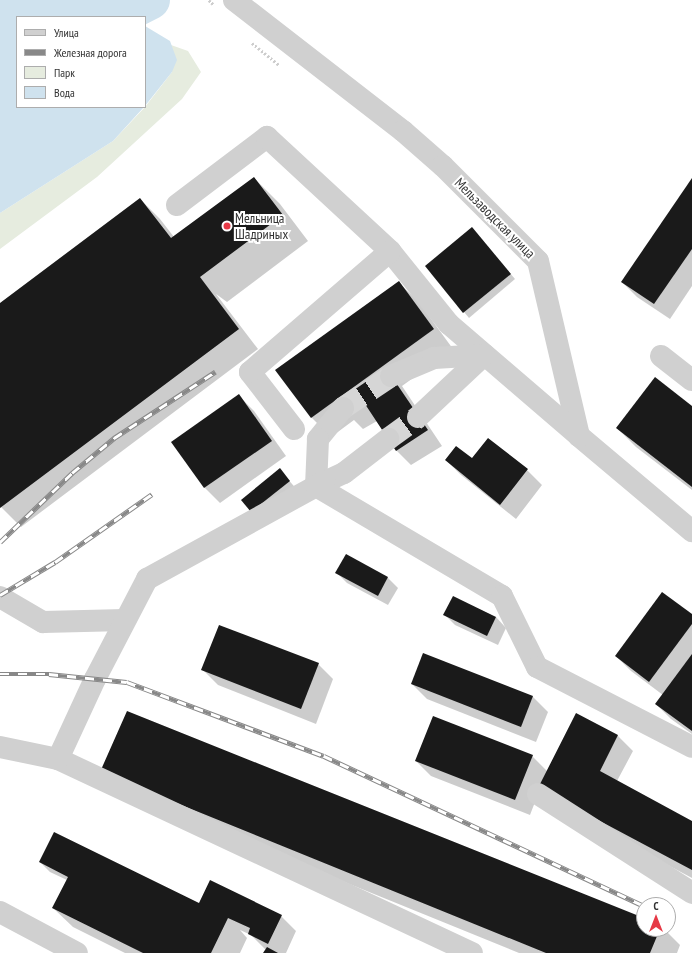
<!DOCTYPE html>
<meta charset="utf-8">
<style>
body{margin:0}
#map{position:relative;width:692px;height:953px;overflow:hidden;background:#fff;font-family:"PT Sans Narrow",sans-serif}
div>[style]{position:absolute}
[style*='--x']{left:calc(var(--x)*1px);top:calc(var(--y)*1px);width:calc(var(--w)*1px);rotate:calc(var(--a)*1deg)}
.green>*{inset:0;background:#e6ecdf}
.water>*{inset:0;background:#cfe2ee}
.shadow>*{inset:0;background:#0003}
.river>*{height:38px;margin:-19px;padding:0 19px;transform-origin:19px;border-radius:19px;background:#cfe2ee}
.building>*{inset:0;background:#1a1a1a}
.minor-tunnel>*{height:22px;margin-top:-11px;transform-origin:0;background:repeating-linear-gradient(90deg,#d6d6d6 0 22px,transparent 0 33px)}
.path>*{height:2.5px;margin-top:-1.25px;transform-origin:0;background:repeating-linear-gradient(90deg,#cdcdcd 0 2px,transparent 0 4px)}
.minor>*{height:22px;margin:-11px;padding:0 11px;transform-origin:11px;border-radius:11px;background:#d0d0d0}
.rail>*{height:4.5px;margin-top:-2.25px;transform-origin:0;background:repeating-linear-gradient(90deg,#fff 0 9px,#888 0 18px);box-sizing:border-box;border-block:1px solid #888}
.dots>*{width:11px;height:11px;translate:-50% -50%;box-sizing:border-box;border:2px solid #fff;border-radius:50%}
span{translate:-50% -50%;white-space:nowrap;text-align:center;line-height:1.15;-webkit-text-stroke:4px #fff;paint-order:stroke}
.poi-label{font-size:14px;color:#333}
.left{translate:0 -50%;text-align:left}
.street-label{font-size:14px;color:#333}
.legend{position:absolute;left:16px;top:16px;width:130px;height:92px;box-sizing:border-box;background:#fff;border:1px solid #adadad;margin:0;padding:5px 7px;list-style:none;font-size:12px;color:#333}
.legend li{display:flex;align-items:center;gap:8px;height:20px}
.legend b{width:20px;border:1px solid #adadad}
.north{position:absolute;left:636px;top:897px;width:40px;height:40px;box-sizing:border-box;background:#fff;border:1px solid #adadad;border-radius:50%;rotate:0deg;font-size:11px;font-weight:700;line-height:16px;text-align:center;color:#333}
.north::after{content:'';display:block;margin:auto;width:14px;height:18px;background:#e63946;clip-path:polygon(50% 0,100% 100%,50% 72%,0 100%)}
</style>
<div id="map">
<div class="green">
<div style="clip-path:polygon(171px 45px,188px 51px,201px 72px,182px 99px,97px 177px,0 249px,0 213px,113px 141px,145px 107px,172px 72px)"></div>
</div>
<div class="water">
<div style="clip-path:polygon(0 0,119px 0,133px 17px,17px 17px,17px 107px,144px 107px,113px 141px,0 213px)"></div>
<div style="clip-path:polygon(145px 26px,170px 41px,177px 60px,172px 72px,145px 106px)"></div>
</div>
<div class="shadow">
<div style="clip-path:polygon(254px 178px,280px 204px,308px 241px,227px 302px,216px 294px,258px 349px,21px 527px,0 506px,0 304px,140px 199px,160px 219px,174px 237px)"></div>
<div style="clip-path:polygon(692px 180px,692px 286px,670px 319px,637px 297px,622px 282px)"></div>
<div style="clip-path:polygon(472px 228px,515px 279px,469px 318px,426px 266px)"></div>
<div style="clip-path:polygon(398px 282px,418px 301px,453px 349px,402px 386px,442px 446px,411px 465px,396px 450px,377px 421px,363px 429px,354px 420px,331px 437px,312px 418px,277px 371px)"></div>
<div style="clip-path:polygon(239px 396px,254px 411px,286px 456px,220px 503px,205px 488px,173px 442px)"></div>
<div style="clip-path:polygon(692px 407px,692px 490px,636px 447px,617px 428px)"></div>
<div style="clip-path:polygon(488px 439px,527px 470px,542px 485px,516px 519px,461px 475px,446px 460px,472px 460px)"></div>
<div style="clip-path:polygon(279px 469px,299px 492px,251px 511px)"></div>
<div style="clip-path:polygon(346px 555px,388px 578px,398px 588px,388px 605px,347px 583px,337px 573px)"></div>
<div style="clip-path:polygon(453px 597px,496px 617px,506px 628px,498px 645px,455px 625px,445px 615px)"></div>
<div style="clip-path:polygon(692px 615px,692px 734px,671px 719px,656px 704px,663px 695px,631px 671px,616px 656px)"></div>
<div style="clip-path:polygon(423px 654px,533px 697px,548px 712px,536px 742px,427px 699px,412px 684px)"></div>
<div style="clip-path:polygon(318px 664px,333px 679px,316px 724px,218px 685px,203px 670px)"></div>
<div style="clip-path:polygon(577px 715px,618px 736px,633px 751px,617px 781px,692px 822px,692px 878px,600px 829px,540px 789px,530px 815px,431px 776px,416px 761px,532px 756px,547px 771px)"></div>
<div style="clip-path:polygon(102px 772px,644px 919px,644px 929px,664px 929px,680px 945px,677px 953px,519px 953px,121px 791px)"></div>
<div style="clip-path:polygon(40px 862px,199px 904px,281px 916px,296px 931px,286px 953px,264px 953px,266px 950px,251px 935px,240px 930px,247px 938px,240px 953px,125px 953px,73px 927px,53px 908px,67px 880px,50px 872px)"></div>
</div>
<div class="river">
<div style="--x:118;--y:17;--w:37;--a:-27"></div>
</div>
<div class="building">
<div style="clip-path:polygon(254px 177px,283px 215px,200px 277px,239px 329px,0 508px,0 303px,140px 198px,171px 238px)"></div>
<div style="clip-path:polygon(692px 178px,692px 249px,654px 304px,621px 282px)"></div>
<div style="clip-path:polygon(472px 227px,511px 274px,463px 313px,425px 266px)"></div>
<div style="clip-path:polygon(399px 281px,434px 329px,311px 418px,275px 370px)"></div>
<div style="clip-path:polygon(386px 368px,428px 430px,396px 451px,365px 404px,347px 415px,338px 401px)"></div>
<div style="clip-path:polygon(655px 377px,692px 406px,692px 487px,616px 428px)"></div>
<div style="clip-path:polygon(239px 394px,272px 441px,204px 488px,171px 442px)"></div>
<div style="clip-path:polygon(488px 438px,528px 469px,500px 505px,445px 460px,456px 446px,472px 458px)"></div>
<div style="clip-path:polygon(280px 468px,290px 481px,251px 512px,241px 500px)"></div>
<div style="clip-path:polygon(346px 554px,388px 577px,378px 596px,335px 573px)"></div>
<div style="clip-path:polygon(662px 592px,692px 614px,692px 624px,649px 682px,615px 656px)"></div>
<div style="clip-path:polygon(453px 596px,496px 617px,487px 636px,443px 615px)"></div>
<div style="clip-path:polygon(219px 625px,319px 663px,301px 709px,201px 670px)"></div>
<div style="clip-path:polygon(423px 653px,533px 696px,521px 727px,411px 684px)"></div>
<div style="clip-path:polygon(692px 654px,692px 731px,655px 704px)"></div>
<div style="clip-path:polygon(127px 711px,644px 918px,644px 929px,660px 929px,650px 953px,546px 953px,100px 772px)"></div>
<div style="clip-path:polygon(576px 713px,618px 735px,600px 771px,692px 821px,692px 870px,538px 788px)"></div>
<div style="clip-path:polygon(433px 716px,533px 755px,515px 800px,415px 761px)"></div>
<div style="clip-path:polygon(54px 832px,199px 903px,210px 880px,282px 915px,268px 944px,248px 934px,250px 928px,228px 918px,211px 953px,143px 953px,52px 908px,68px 877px,39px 862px)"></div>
<div style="clip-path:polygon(267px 947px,278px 953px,263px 953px)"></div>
</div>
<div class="minor-tunnel">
<div style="--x:343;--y:408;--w:58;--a:-33.7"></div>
<div style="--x:388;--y:439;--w:37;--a:-36"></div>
</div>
<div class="path">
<div style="--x:209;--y:0;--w:6;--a:45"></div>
<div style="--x:252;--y:43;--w:35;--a:39"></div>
</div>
<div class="minor">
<div style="--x:234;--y:0;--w:214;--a:37.8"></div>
<div style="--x:403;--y:131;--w:53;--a:41.2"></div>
<div style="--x:443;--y:166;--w:134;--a:45"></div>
<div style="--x:538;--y:261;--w:180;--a:76.8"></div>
<div style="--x:579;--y:436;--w:148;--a:40.1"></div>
<div style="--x:177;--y:205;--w:113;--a:-37.1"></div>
<div style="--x:267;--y:137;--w:168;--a:42.8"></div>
<div style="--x:390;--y:251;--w:94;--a:51.1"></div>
<div style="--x:449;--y:324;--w:172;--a:40.7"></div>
<div style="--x:661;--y:356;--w:39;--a:38"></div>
<div style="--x:391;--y:376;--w:47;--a:-22.7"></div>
<div style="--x:434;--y:358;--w:50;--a:-3.4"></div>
<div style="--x:343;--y:408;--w:40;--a:129"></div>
<div style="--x:318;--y:439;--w:47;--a:92.4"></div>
<div style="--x:316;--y:486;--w:31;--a:-25"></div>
<div style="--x:344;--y:473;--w:56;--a:-37.7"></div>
<div style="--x:418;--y:417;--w:91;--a:-43.2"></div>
<div style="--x:294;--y:429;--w:72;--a:-127.7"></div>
<div style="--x:250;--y:372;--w:185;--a:-40.8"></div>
<div style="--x:0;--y:597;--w:50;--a:30.2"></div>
<div style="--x:43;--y:622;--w:82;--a:-1.4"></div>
<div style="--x:0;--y:747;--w:59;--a:11.7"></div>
<div style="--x:58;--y:759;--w:457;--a:25.1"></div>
<div style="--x:58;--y:759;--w:88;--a:-65.2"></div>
<div style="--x:95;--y:679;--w:113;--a:-62.5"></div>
<div style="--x:147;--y:579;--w:193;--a:-28.8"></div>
<div style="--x:316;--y:486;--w:216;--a:30.6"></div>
<div style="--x:502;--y:596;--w:79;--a:63.8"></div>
<div style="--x:537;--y:667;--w:174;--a:27.3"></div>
<div style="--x:538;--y:794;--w:183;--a:32.7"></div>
<div style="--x:0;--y:912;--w:87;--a:28"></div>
</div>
<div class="rail">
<div style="--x:0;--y:542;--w:100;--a:-43.8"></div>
<div style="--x:72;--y:473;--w:55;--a:-39.8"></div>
<div style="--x:114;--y:438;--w:121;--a:-33.2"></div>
<div style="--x:0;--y:595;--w:64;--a:-31"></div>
<div style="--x:55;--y:562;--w:118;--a:-35"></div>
<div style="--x:0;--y:674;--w:49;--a:0"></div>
<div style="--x:49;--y:674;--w:78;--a:5.9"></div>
<div style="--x:127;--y:682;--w:210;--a:20.6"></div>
<div style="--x:324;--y:756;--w:353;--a:25.1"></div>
</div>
<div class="dots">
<div style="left:227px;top:226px;background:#e63946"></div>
</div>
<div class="poi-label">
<span class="left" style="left:235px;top:226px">Мельница<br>Шадриных</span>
</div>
<div class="street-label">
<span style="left:495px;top:218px;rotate:45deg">Мельзаводская улица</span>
</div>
<ul class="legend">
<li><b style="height:5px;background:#d0d0d0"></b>Улица</li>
<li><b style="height:5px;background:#888"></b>Железная дорога</li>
<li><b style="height:11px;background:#e6ecdf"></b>Парк</li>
<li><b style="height:11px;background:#cfe2ee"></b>Вода</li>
</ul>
<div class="north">С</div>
</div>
